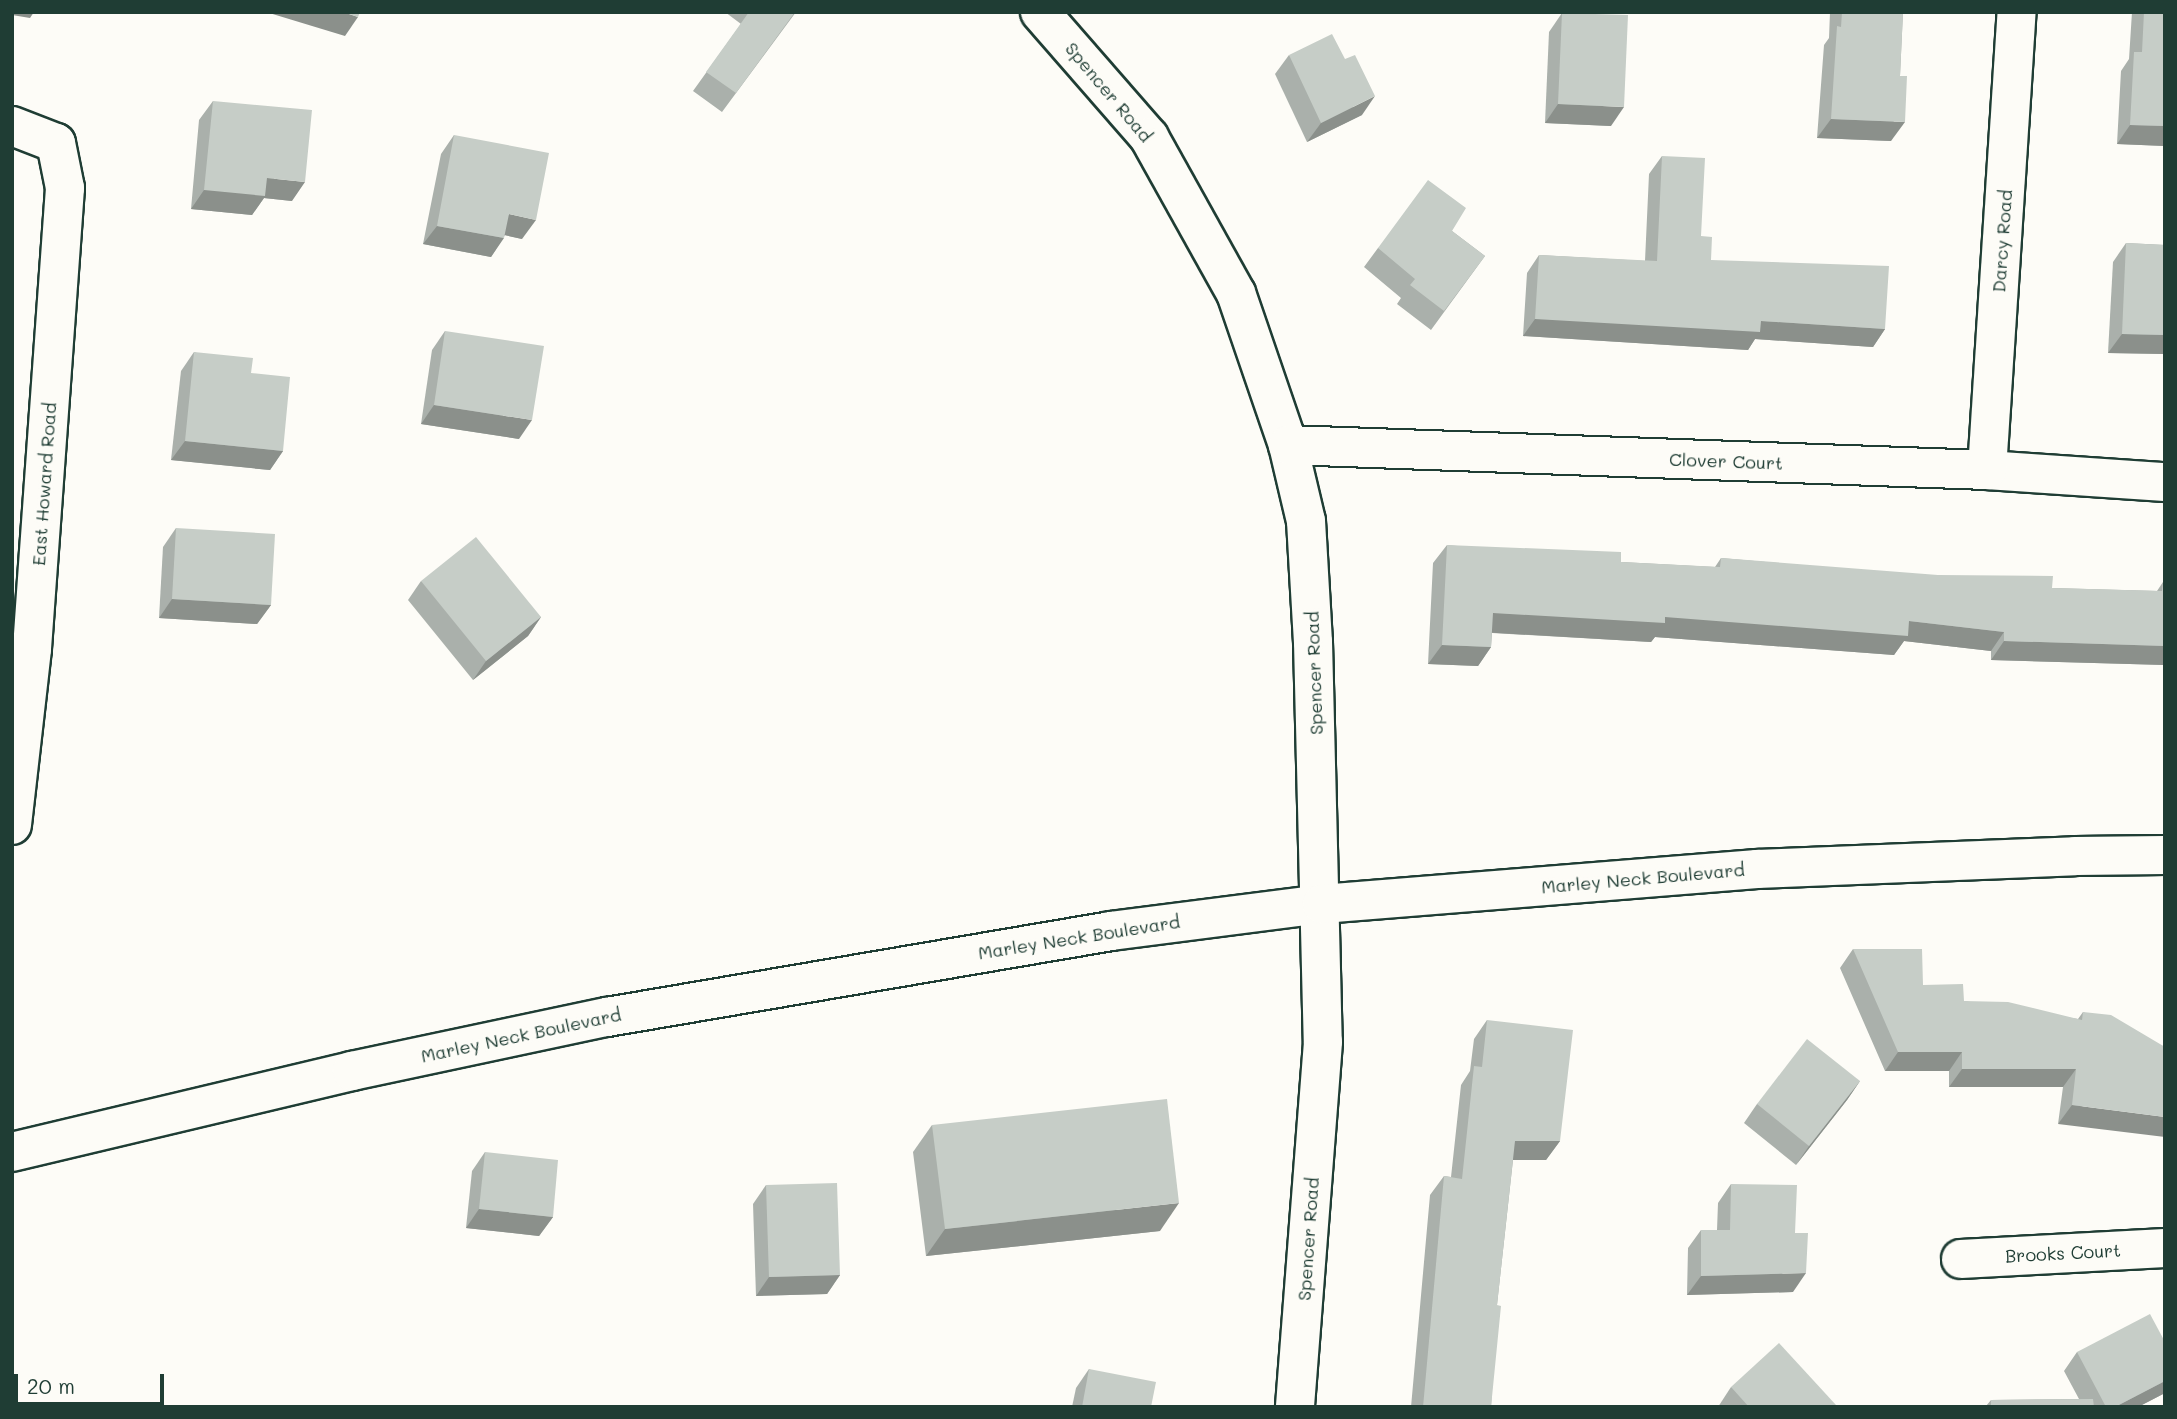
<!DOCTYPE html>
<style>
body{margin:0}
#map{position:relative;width:2177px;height:1419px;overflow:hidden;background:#fdfcf7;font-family:Mali,sans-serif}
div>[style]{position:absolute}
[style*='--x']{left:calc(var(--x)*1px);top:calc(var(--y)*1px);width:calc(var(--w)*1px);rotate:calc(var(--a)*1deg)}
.roads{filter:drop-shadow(2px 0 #1f3d34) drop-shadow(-2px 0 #1f3d34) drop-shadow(0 2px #1f3d34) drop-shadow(0 -2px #1f3d34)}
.minor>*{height:38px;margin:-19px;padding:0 19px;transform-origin:19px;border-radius:19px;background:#fdfcf7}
.major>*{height:38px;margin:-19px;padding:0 19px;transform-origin:19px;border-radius:19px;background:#fdfcf7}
.wall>*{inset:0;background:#aab0ab}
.shaded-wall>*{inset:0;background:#8b908b}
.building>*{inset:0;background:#c6cdc7}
span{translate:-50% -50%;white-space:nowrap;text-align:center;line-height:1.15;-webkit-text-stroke:6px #fdfcf7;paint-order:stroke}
.street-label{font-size:18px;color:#1f3d34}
.frame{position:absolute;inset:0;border:14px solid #1f3d34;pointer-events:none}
.scale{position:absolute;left:14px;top:1374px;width:150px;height:32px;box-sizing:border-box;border:4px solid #1f3d34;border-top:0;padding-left:9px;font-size:21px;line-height:24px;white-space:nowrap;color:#1f3d34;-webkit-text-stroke:5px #fdfcf7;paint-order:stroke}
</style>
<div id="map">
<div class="roads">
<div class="minor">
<div style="--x:1040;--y:12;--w:166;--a:48.9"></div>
<div style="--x:1149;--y:137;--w:179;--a:60.9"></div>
<div style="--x:1236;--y:293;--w:161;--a:71.1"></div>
<div style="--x:1288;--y:445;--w:78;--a:76.7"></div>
<div style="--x:1306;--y:521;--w:121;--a:86.7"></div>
<div style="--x:1313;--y:642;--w:400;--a:88.6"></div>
<div style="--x:1323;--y:1042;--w:366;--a:94.4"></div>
<div style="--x:12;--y:126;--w:47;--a:21.1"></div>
<div style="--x:56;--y:143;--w:46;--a:78.7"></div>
<div style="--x:65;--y:188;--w:462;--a:94.1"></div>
<div style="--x:32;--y:649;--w:177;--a:96.5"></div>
<div style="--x:1288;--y:445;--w:699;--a:2.05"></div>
<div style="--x:1987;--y:470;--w:178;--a:3.9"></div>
<div style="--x:1987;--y:470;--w:459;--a:-86.3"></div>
<div style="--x:1961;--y:1259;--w:204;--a:-3.1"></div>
</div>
<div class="major">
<div style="--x:12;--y:1152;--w:350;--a:-13.4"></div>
<div style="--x:352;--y:1071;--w:261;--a:-12"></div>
<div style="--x:607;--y:1017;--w:511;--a:-9.68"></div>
<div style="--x:1111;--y:931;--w:213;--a:-7.3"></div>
<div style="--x:1322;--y:904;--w:436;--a:-4.6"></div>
<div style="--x:1757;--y:869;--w:318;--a:-2.3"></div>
<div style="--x:2075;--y:856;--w:90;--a:-0.6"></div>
</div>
</div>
<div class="wall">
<div style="clip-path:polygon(725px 12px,796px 12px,722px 112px,693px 91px,741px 24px)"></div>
<div style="clip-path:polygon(1830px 12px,1903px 12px,1900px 76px,1891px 141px,1817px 138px,1824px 45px,1829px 38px)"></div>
<div style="clip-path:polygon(2132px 12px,2165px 12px,2165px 146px,2117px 144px,2121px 71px,2129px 59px)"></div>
<div style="clip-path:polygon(1562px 13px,1611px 126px,1545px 123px,1549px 32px)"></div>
<div style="clip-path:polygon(1289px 55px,1362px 115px,1307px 142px,1275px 74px)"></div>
<div style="clip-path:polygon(213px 101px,292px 201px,264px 198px,252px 215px,191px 209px,199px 120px)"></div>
<div style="clip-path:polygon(454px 135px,522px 239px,505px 235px,491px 257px,423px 244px,441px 154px)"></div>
<div style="clip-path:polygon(1662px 156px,1701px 236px,1711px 260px,1885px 329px,1873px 347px,1755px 339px,1748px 350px,1523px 336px,1527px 273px,1539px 255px,1645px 261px,1649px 174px)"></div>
<div style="clip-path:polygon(1452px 231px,1485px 256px,1431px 330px,1397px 304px,1401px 298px,1364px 267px,1378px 248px)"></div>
<div style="clip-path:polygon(2126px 243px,2165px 245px,2165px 354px,2108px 353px,2113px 262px)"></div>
<div style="clip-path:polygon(445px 331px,519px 439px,421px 424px,432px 350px)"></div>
<div style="clip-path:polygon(194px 352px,251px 373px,283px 451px,270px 470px,171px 460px,181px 371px)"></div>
<div style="clip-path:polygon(176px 528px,271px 605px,257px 624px,159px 618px,163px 547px)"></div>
<div style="clip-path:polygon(1447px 545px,1621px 562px,1715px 567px,1721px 558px,2052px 588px,2157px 591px,2163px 582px,2165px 582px,2165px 665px,1991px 660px,1991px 651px,1904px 641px,1894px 655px,1655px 637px,1651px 642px,1492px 633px,1491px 647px,1478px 666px,1428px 664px,1433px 563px)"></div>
<div style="clip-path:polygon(421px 581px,541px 617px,528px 636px,473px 680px,408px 600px)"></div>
<div style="clip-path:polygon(1853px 949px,1923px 985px,1964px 1001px,2078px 1019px,2083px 1012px,2165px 1047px,2058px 1124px,2063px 1087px,1949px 1087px,1949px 1071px,1885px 1071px,1840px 968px)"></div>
<div style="clip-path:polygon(1487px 1020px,1560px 1141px,1546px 1160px,1513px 1160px,1497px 1305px,1491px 1407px,1411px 1407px,1430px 1195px,1444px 1176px,1451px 1177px,1461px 1085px,1470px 1071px,1474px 1039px)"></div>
<div style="clip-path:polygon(1860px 1081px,1847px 1100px,1796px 1165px,1744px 1123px,1757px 1104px)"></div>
<div style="clip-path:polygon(932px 1125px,1160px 1231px,926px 1256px,913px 1152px)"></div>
<div style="clip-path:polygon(485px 1152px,553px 1217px,539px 1236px,466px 1228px,472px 1171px)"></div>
<div style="clip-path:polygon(1731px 1184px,1793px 1292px,1687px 1295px,1688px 1248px,1701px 1230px,1717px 1230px,1718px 1203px)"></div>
<div style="clip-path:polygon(766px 1185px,840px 1275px,827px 1294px,756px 1296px,753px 1204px)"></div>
<div style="clip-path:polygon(2165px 1342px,2165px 1393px,2138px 1407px,1977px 1407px,1986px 1406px,1991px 1400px,2079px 1399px,2064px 1371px,2077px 1352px)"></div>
<div style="clip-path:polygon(1089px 1369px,1151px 1407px,1072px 1407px,1076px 1388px)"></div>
<div style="clip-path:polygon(1731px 1387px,1835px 1407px,1718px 1407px)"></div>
</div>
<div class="shaded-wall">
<div style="clip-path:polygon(12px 12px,34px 12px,30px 18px,12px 15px)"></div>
<div style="clip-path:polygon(266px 12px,343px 12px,358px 17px,345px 36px)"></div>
<div style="clip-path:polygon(1375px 96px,1362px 115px,1307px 142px,1321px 123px)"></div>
<div style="clip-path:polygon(1558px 104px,1624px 107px,1611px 126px,1545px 123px)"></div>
<div style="clip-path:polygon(1831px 119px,1905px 122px,1891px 141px,1817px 138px)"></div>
<div style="clip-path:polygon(2130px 125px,2165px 126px,2165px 146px,2117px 144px)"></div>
<div style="clip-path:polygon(267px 178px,305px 182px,292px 201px,264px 198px,252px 215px,191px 209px,204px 190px)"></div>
<div style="clip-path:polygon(509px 214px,536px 220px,522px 239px,495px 233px)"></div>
<div style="clip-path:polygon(437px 226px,504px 238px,491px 257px,423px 244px)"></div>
<div style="clip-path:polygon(1535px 319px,1761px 321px,1885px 329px,1873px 347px,1755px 339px,1748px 350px,1523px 336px)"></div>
<div style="clip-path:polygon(2122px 334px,2165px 335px,2165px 354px,2108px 353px)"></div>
<div style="clip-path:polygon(434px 405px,532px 420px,519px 439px,421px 424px)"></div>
<div style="clip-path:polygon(185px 441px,283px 451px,270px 470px,171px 460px)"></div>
<div style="clip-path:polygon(172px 599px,271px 605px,257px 624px,159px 618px)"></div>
<div style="clip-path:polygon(1493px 613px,1665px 617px,1909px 621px,2004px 632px,1991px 651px,1904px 641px,1894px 655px,1655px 637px,1651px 642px,1480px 632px)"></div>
<div style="clip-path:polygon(541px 617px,528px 636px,473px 680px,486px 661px)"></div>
<div style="clip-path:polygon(2004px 641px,2165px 646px,2165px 665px,1991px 660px)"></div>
<div style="clip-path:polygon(1442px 645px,1491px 647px,1478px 666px,1428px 664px)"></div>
<div style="clip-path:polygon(1898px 1052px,1962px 1052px,1949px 1071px,1885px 1071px)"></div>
<div style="clip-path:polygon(1962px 1069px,2076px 1069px,2063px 1087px,1949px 1087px)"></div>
<div style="clip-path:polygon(1860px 1081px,1847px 1100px,1796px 1165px,1809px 1146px)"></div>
<div style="clip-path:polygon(2072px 1105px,2165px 1117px,2165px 1137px,2058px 1124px)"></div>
<div style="clip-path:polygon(1515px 1141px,1560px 1141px,1546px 1160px,1502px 1160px)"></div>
<div style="clip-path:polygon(1179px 1203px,1160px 1231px,926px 1256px,945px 1229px)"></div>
<div style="clip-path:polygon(479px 1209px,553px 1217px,539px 1236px,466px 1228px)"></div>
<div style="clip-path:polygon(1806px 1273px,1793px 1292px,1687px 1295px,1701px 1276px)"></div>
<div style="clip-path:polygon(840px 1275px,827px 1294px,756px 1296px,769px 1277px)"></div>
<div style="clip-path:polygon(2165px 1381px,2165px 1393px,2138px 1407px,2115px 1407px)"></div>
</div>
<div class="building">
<div style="clip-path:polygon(343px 12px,360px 12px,358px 17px)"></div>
<div style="clip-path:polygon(749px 12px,795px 12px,736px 93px,706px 72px)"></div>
<div style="clip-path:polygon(1842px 12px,1903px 12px,1900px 76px,1907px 76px,1905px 122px,1831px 119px,1837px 26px,1841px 27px)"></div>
<div style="clip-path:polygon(2144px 12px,2165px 12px,2165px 126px,2130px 125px,2134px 52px,2142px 52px)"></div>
<div style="clip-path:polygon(1562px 13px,1628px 15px,1624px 107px,1558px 104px)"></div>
<div style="clip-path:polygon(1332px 34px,1345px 59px,1355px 55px,1375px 96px,1321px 123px,1289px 55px)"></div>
<div style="clip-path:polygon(213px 101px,312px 110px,305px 182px,267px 178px,265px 196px,204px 190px)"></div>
<div style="clip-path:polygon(454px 135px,549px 153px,536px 220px,509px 214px,504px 238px,437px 226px)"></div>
<div style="clip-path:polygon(1662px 156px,1705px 158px,1701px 236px,1712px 237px,1711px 260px,1889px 266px,1885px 329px,1761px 321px,1760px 332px,1535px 319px,1539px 255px,1657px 261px)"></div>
<div style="clip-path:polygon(1428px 180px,1466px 208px,1452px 231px,1485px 256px,1444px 311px,1410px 285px,1415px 279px,1378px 248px)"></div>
<div style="clip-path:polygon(2126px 243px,2165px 245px,2165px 335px,2122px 334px)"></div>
<div style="clip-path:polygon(445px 331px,544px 346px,532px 420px,434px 405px)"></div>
<div style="clip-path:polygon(194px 352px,253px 358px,251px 373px,290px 377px,283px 451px,185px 441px)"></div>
<div style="clip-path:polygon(176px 528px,275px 534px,271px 605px,172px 599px)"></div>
<div style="clip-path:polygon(476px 537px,541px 617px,486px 661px,421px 581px)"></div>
<div style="clip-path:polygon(1447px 545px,1621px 552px,1621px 562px,1720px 567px,1721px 558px,1938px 575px,2053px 576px,2052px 588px,2162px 591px,2163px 582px,2165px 582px,2165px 646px,2004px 641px,2004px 632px,1909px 621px,1908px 636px,1665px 617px,1665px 623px,1493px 613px,1491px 647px,1442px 645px)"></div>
<div style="clip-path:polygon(1853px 949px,1922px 949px,1923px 985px,1963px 984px,1964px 1001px,2008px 1002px,2082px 1020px,2083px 1012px,2111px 1015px,2165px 1047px,2165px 1117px,2072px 1105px,2076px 1069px,1962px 1069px,1962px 1052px,1898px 1052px)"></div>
<div style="clip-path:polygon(1487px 1020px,1573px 1030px,1560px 1141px,1515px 1141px,1497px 1305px,1501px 1306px,1491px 1407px,1423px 1407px,1444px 1176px,1462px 1179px,1474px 1066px,1482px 1067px)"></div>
<div style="clip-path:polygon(1807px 1039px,1860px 1081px,1809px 1146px,1757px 1104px)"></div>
<div style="clip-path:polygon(1167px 1099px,1179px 1203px,945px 1229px,932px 1125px)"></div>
<div style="clip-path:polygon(485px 1152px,558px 1160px,553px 1217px,479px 1209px)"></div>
<div style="clip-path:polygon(837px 1183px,840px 1275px,769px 1277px,766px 1185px)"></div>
<div style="clip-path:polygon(1731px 1184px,1797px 1185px,1795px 1233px,1808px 1233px,1806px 1273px,1701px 1276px,1701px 1230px,1730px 1230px)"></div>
<div style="clip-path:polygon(2150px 1314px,2165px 1342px,2165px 1381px,2115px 1407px,2106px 1407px,2077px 1352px)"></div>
<div style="clip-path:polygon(1779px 1343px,1836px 1405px,1834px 1407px,1749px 1407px,1731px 1387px)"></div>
<div style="clip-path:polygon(1089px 1369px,1156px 1382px,1151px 1407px,1082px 1407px)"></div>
<div style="clip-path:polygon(2093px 1399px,2094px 1407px,1977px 1407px,1991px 1406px,1991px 1400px)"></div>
</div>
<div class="street-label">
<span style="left:1109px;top:92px;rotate:50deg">Spencer Road</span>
<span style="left:2002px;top:241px;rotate:-86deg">Darcy Road</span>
<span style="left:1726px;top:461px;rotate:2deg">Clover Court</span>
<span style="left:44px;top:484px;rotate:-86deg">East Howard Road</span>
<span style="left:1314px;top:673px;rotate:-92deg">Spencer Road</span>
<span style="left:1643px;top:878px;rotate:-5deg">Marley Neck Boulevard</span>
<span style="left:1079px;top:937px;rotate:-9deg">Marley Neck Boulevard</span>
<span style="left:521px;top:1035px;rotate:-12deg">Marley Neck Boulevard</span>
<span style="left:1308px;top:1239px;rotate:-86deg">Spencer Road</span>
<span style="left:2063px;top:1253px;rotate:-3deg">Brooks Court</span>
</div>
<div class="frame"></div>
<div class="scale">20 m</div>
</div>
